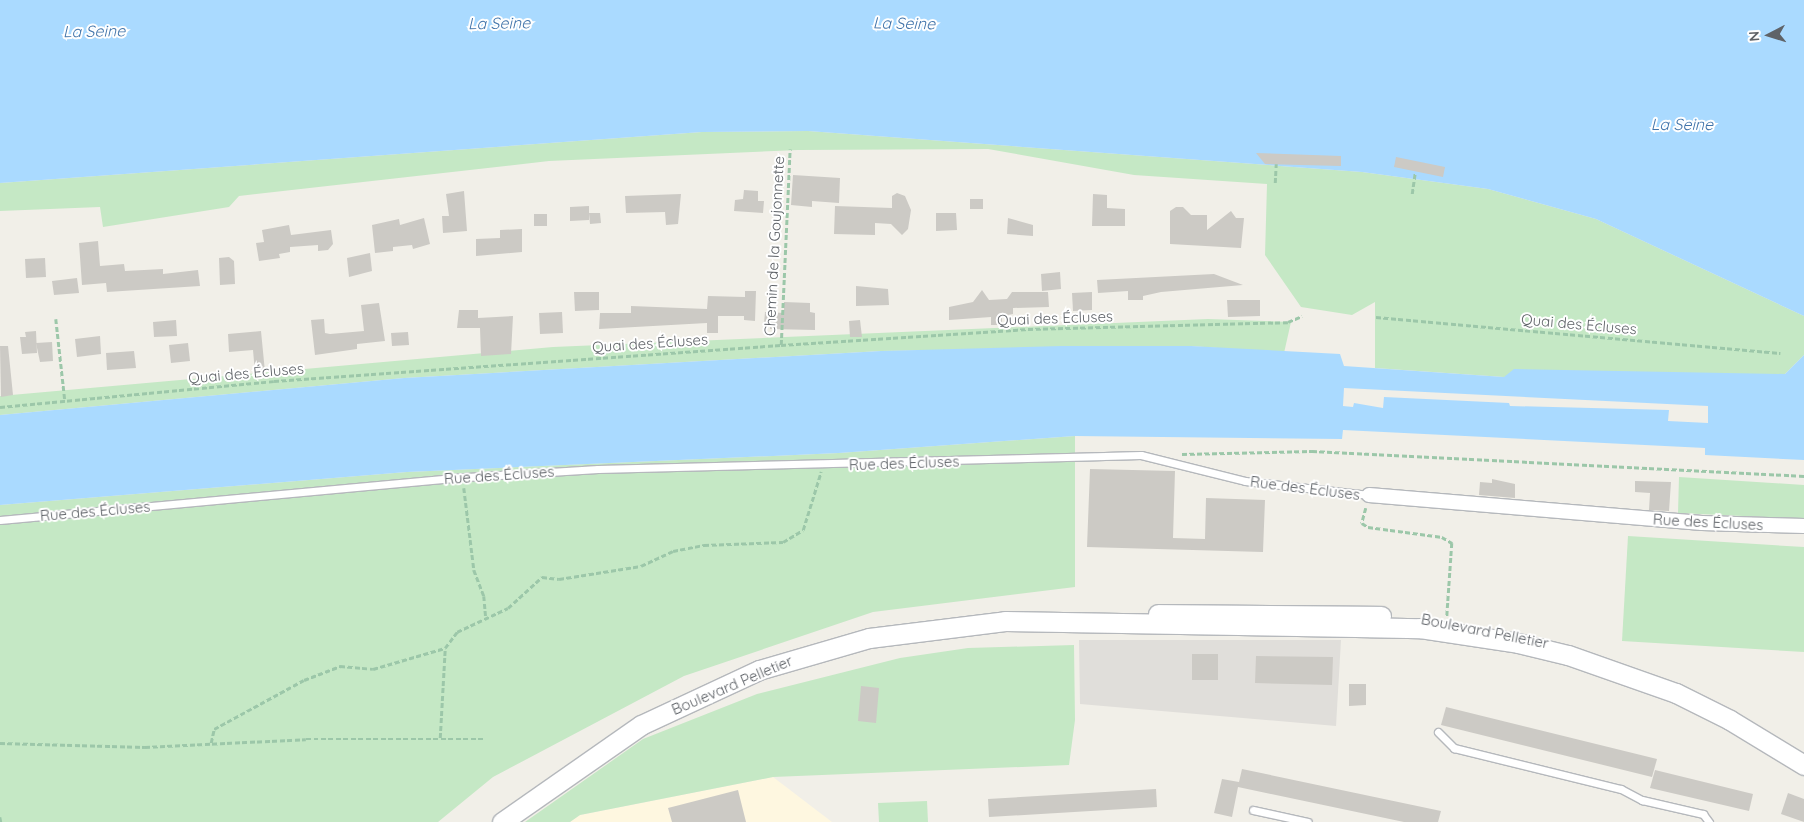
<!DOCTYPE html>
<meta charset="utf-8">
<style>
body{margin:0}
#map{position:relative;width:1804px;height:822px;overflow:hidden;background:#f1efe8;font-family:Quicksand,sans-serif}
div>[style]{position:absolute}
[style*='--x']{left:calc(var(--x)*1px);top:calc(var(--y)*1px);width:calc(var(--w)*1px);rotate:calc(var(--a)*1deg)}
.commercial>*{inset:0;background:#fef7e0}
.industrial>*{inset:0;background:#e0deda}
.green>*{inset:0;background:#c5e8c5}
.water>*{inset:0;background:#aadaff}
.building>*{inset:0;background:#cccac5}
.path>*{height:2.5px;margin-top:-1.25px;transform-origin:0;background:repeating-linear-gradient(90deg,#9cc7a9 0 5px,transparent 0 7.5px)}
.roads{filter:drop-shadow(1px 0 #b5b8bc) drop-shadow(-1px 0 #b5b8bc) drop-shadow(0 1px #b5b8bc) drop-shadow(0 -1px #b5b8bc)}
.service>*{height:7px;margin:-3.5px;padding:0 3.5px;transform-origin:3.5px;border-radius:3.5px;background:#fff}
.minor>*{height:14px;margin:-7px;padding:0 7px;transform-origin:7px;border-radius:7px;background:#fff}
.secondary>*{height:19px;margin:-9.5px;padding:0 9.5px;transform-origin:9.5px;border-radius:9.5px;background:#fff}
span{translate:-50% -50%;white-space:nowrap;text-align:center;line-height:1.15;-webkit-text-stroke:4px #fff;paint-order:stroke}
.street-label{font-size:15px;color:#5f6368}
.water-label{font-size:16px;color:#4174aa;font-style:italic}
.north{position:absolute;left:1744px;top:10px;width:50px;height:50px;-webkit-text-stroke:4px #fff;paint-order:stroke;rotate:265deg;font-size:14px;font-weight:700;line-height:20px;text-align:center;color:#5f6368}
.north::after{content:'';display:block;margin:auto;width:18px;height:22px;background:#5f6368;clip-path:polygon(50% 0,100% 100%,50% 72%,0 100%)}
</style>
<div id="map">
<div class="commercial">
<div style="clip-path:polygon(773px 777px,832px 822px,570px 822px,580px 815px)"></div>
</div>
<div class="industrial">
<div style="clip-path:polygon(1079px 640px,1341px 640px,1336px 726px,1080px 704px)"></div>
</div>
<div class="green">
<div style="clip-path:polygon(808px 131px,1362px 172px,1488px 189px,1596px 219px,1804px 316px,1804px 355px,1785px 374px,1504px 377px,1375px 368px,1375px 302px,1352px 315px,1301px 307px,1265px 255px,1267px 184px,1134px 175px,988px 149px,798px 150px,549px 161px,239px 196px,229px 207px,103px 227px,100px 207px,0 211px,0 183px,702px 132px)"></div>
<div style="clip-path:polygon(1208px 319px,1291px 322px,1284px 353px,1191px 346px,881px 351px,404px 378px,0 415px,0 396px,553px 347px)"></div>
<div style="clip-path:polygon(1075px 436px,1075px 587px,873px 612px,684px 676px,493px 777px,438px 822px,0 822px,0 505px,407px 472px,839px 453px)"></div>
<div style="clip-path:polygon(1679px 477px,1804px 485px,1804px 519px,1678px 513px)"></div>
<div style="clip-path:polygon(1628px 536px,1804px 547px,1804px 652px,1622px 641px)"></div>
<div style="clip-path:polygon(1074px 645px,1075px 720px,1069px 765px,773px 777px,580px 815px,570px 822px,525px 822px,643px 739px,757px 694px,900px 658px,968px 648px)"></div>
<div style="clip-path:polygon(927px 801px,928px 822px,879px 822px,878px 803px)"></div>
</div>
<div class="water">
<div style="clip-path:polygon(0 0,1804px 0,1804px 316px,1596px 219px,1488px 189px,1362px 172px,808px 131px,702px 132px,0 183px)"></div>
<div style="clip-path:polygon(evenodd,1062px 346px,1191px 346px,1340px 354px,1344px 366px,1504px 377px,1514px 369px,1785px 374px,1804px 355px,1804px 460px,1705px 455px,1705px 448px,1343px 430px,1342px 439px,1075px 436px,839px 453px,407px 472px,0 505px,0 415px,404px 378px,881px 351px,1062px 346px,1344px 388px,1708px 406px,1708px 423px,1668px 421px,1669px 410px,1510px 406px,1509px 403px,1384px 397px,1383px 408px,1354px 403px,1353px 407px,1343px 406px,1344px 388px)"></div>
</div>
<div class="building">
<div style="clip-path:polygon(1256px 153px,1341px 156px,1341px 166px,1265px 164px)"></div>
<div style="clip-path:polygon(1396px 157px,1445px 167px,1443px 177px,1394px 167px)"></div>
<div style="clip-path:polygon(793px 175px,840px 178px,839px 203px,812px 201px,812px 207px,791px 205px)"></div>
<div style="clip-path:polygon(744px 190px,758px 191px,758px 201px,764px 201px,763px 213px,734px 211px,735px 200px,743px 199px)"></div>
<div style="clip-path:polygon(464px 191px,467px 231px,443px 233px,442px 216px,449px 216px,446px 194px)"></div>
<div style="clip-path:polygon(897px 193px,905px 196px,911px 210px,908px 229px,902px 235px,891px 224px,875px 223px,875px 235px,834px 234px,835px 206px,892px 208px,892px 196px)"></div>
<div style="clip-path:polygon(681px 194px,678px 224px,666px 225px,665px 212px,626px 213px,625px 196px)"></div>
<div style="clip-path:polygon(1093px 194px,1107px 195px,1107px 208px,1125px 209px,1125px 226px,1092px 226px)"></div>
<div style="clip-path:polygon(970px 199px,983px 199px,983px 209px,970px 209px)"></div>
<div style="clip-path:polygon(589px 206px,589px 220px,570px 221px,570px 207px)"></div>
<div style="clip-path:polygon(1176px 207px,1183px 207px,1191px 215px,1207px 215px,1207px 230px,1231px 211px,1236px 218px,1244px 218px,1241px 248px,1170px 244px,1170px 211px)"></div>
<div style="clip-path:polygon(589px 213px,600px 213px,601px 223px,590px 224px)"></div>
<div style="clip-path:polygon(936px 213px,956px 213px,957px 230px,936px 231px)"></div>
<div style="clip-path:polygon(534px 214px,547px 214px,547px 226px,534px 226px)"></div>
<div style="clip-path:polygon(424px 218px,430px 244px,413px 249px,412px 245px,393px 247px,393px 251px,375px 253px,372px 225px,399px 219px,400px 225px)"></div>
<div style="clip-path:polygon(1008px 218px,1033px 225px,1033px 236px,1007px 234px)"></div>
<div style="clip-path:polygon(289px 225px,291px 235px,331px 230px,333px 244px,328px 250px,318px 251px,318px 245px,290px 247px,290px 252px,279px 254px,280px 258px,259px 261px,256px 243px,264px 242px,262px 230px)"></div>
<div style="clip-path:polygon(522px 229px,522px 252px,476px 256px,476px 239px,500px 238px,500px 230px)"></div>
<div style="clip-path:polygon(98px 241px,100px 266px,124px 264px,125px 271px,163px 269px,163px 274px,198px 270px,200px 286px,107px 292px,106px 283px,82px 285px,79px 243px)"></div>
<div style="clip-path:polygon(370px 253px,372px 271px,349px 277px,347px 258px)"></div>
<div style="clip-path:polygon(229px 257px,234px 261px,235px 284px,220px 285px,219px 258px)"></div>
<div style="clip-path:polygon(45px 258px,46px 277px,26px 278px,25px 259px)"></div>
<div style="clip-path:polygon(1060px 272px,1061px 289px,1042px 291px,1041px 274px)"></div>
<div style="clip-path:polygon(1214px 274px,1243px 285px,1161px 292px,1143px 296px,1143px 300px,1128px 300px,1128px 291px,1098px 293px,1097px 280px)"></div>
<div style="clip-path:polygon(77px 278px,79px 293px,54px 295px,52px 281px)"></div>
<div style="clip-path:polygon(856px 286px,888px 289px,889px 305px,856px 306px)"></div>
<div style="clip-path:polygon(982px 290px,989px 300px,1007px 299px,1012px 292px,1048px 292px,1049px 307px,1013px 308px,1013px 314px,1002px 316px,1002px 325px,991px 325px,991px 317px,949px 320px,949px 307px,973px 302px)"></div>
<div style="clip-path:polygon(745px 291px,756px 291px,755px 321px,744px 320px,744px 316px,718px 316px,718px 333px,707px 333px,707px 323px,599px 329px,600px 313px,631px 313px,631px 306px,707px 309px,708px 296px,745px 297px)"></div>
<div style="clip-path:polygon(574px 292px,599px 292px,599px 310px,575px 311px)"></div>
<div style="clip-path:polygon(1092px 292px,1092px 310px,1073px 311px,1072px 293px)"></div>
<div style="clip-path:polygon(1227px 300px,1260px 300px,1260px 316px,1228px 317px)"></div>
<div style="clip-path:polygon(784px 302px,810px 303px,810px 312px,815px 313px,815px 330px,770px 329px,770px 323px,764px 323px,765px 312px,784px 313px)"></div>
<div style="clip-path:polygon(379px 303px,385px 341px,357px 344px,357px 349px,315px 355px,311px 320px,324px 319px,325px 333px,330px 334px,364px 331px,361px 305px)"></div>
<div style="clip-path:polygon(459px 310px,478px 310px,478px 318px,513px 316px,511px 354px,481px 356px,480px 328px,457px 328px)"></div>
<div style="clip-path:polygon(562px 312px,563px 333px,540px 334px,539px 313px)"></div>
<div style="clip-path:polygon(176px 320px,177px 336px,154px 337px,153px 322px)"></div>
<div style="clip-path:polygon(860px 320px,862px 337px,850px 337px,849px 321px)"></div>
<div style="clip-path:polygon(36px 331px,37px 353px,22px 354px,20px 337px,26px 337px,25px 332px)"></div>
<div style="clip-path:polygon(261px 331px,265px 372px,255px 373px,253px 350px,229px 352px,228px 334px)"></div>
<div style="clip-path:polygon(408px 332px,409px 345px,392px 346px,391px 333px)"></div>
<div style="clip-path:polygon(100px 336px,101px 354px,77px 357px,75px 339px)"></div>
<div style="clip-path:polygon(52px 342px,53px 361px,40px 362px,36px 343px)"></div>
<div style="clip-path:polygon(188px 343px,190px 361px,171px 363px,169px 345px)"></div>
<div style="clip-path:polygon(0 346px,8px 346px,13px 395px,1px 397px)"></div>
<div style="clip-path:polygon(134px 351px,136px 368px,107px 370px,106px 353px)"></div>
<div style="clip-path:polygon(1090px 469px,1175px 471px,1173px 538px,1205px 539px,1206px 498px,1265px 500px,1263px 552px,1087px 547px)"></div>
<div style="clip-path:polygon(1492px 479px,1515px 484px,1515px 498px,1479px 495px,1480px 482px,1492px 483px)"></div>
<div style="clip-path:polygon(1635px 481px,1671px 482px,1669px 511px,1649px 510px,1650px 493px,1635px 492px)"></div>
<div style="clip-path:polygon(1192px 654px,1218px 654px,1218px 680px,1192px 680px)"></div>
<div style="clip-path:polygon(1256px 656px,1333px 657px,1332px 685px,1255px 683px)"></div>
<div style="clip-path:polygon(1349px 684px,1366px 684px,1366px 705px,1349px 706px)"></div>
<div style="clip-path:polygon(861px 686px,879px 688px,876px 723px,858px 721px)"></div>
<div style="clip-path:polygon(1446px 707px,1657px 759px,1652px 777px,1441px 725px)"></div>
<div style="clip-path:polygon(1242px 769px,1441px 811px,1438px 822px,1404px 822px,1238px 787px,1232px 817px,1214px 813px,1222px 779px,1239px 782px)"></div>
<div style="clip-path:polygon(1655px 770px,1753px 794px,1749px 811px,1650px 788px)"></div>
<div style="clip-path:polygon(1156px 789px,1157px 807px,989px 817px,988px 799px)"></div>
<div style="clip-path:polygon(738px 790px,746px 822px,672px 822px,668px 808px)"></div>
<div style="clip-path:polygon(1788px 793px,1804px 799px,1804px 822px,1781px 814px)"></div>
</div>
<div class="path">
<div style="--x:1275;--y:183;--w:19;--a:-87"></div>
<div style="--x:1412;--y:194;--w:22;--a:-82"></div>
<div style="--x:1376;--y:317;--w:406;--a:5.1"></div>
<div style="--x:56;--y:319;--w:82;--a:83.7"></div>
<div style="--x:781;--y:345;--w:196;--a:-87.4"></div>
<div style="--x:0;--y:407;--w:275;--a:-5.4"></div>
<div style="--x:274;--y:381;--w:508;--a:-4.06"></div>
<div style="--x:781;--y:345;--w:248;--a:-3.7"></div>
<div style="--x:1028;--y:329;--w:260;--a:-1.5"></div>
<div style="--x:1288;--y:322;--w:15;--a:-23"></div>
<div style="--x:1182;--y:454;--w:130;--a:-1.3"></div>
<div style="--x:1312;--y:451;--w:493;--a:2.9"></div>
<div style="--x:464;--y:488;--w:83;--a:83"></div>
<div style="--x:474;--y:570;--w:28;--a:69"></div>
<div style="--x:484;--y:596;--w:23;--a:85"></div>
<div style="--x:1366;--y:508;--w:16;--a:105"></div>
<div style="--x:1362;--y:523;--w:7;--a:34"></div>
<div style="--x:1368;--y:527;--w:75;--a:7.7"></div>
<div style="--x:1442;--y:537;--w:12;--a:31"></div>
<div style="--x:1452;--y:543;--w:74;--a:93.9"></div>
<div style="--x:440;--y:738;--w:90;--a:-86.8"></div>
<div style="--x:445;--y:648;--w:20;--a:-53"></div>
<div style="--x:457;--y:632;--w:56;--a:-25.2"></div>
<div style="--x:508;--y:608;--w:46;--a:-42.4"></div>
<div style="--x:542;--y:577;--w:17;--a:7"></div>
<div style="--x:559;--y:579;--w:83;--a:-9"></div>
<div style="--x:641;--y:566;--w:35;--a:-25"></div>
<div style="--x:673;--y:551;--w:32;--a:-11"></div>
<div style="--x:704;--y:545;--w:79;--a:-2.2"></div>
<div style="--x:783;--y:542;--w:23;--a:-31"></div>
<div style="--x:803;--y:530;--w:61;--a:-72.8"></div>
<div style="--x:0;--y:743;--w:145;--a:1.6"></div>
<div style="--x:145;--y:747;--w:161;--a:-2.8"></div>
<div style="--x:306;--y:739;--w:179;--a:0"></div>
<div style="--x:211;--y:743;--w:14;--a:-78"></div>
<div style="--x:214;--y:729;--w:102;--a:-28.6"></div>
<div style="--x:304;--y:680;--w:39;--a:-21"></div>
<div style="--x:340;--y:666;--w:33;--a:5"></div>
<div style="--x:373;--y:669;--w:75;--a:-16.3"></div>
<div style="--x:0;--y:817;--w:5;--a:79"></div>
</div>
<div class="roads">
<div class="service">
<div style="--x:0;--y:520;--w:469;--a:-5.3"></div>
<div style="--x:467;--y:477;--w:131;--a:-3.5"></div>
<div style="--x:598;--y:469;--w:543;--a:-1.48"></div>
<div style="--x:1141;--y:455;--w:107;--a:14"></div>
<div style="--x:1245;--y:481;--w:125;--a:6.4"></div>
<div style="--x:1438;--y:732;--w:23;--a:45"></div>
<div style="--x:1454;--y:748;--w:172;--a:13.8"></div>
<div style="--x:1621;--y:789;--w:24;--a:28"></div>
<div style="--x:1642;--y:800;--w:63;--a:12.9"></div>
<div style="--x:1703;--y:814;--w:10;--a:53"></div>
<div style="--x:1253;--y:810;--w:56;--a:12.3"></div>
</div>
<div class="minor">
<div style="--x:1369;--y:495;--w:334;--a:4.8"></div>
<div style="--x:1702;--y:523;--w:102;--a:1.7"></div>
</div>
<div class="secondary">
<div style="--x:1158;--y:614;--w:223;--a:0.5"></div>
<div style="--x:502;--y:822;--w:169;--a:-34.9"></div>
<div style="--x:641;--y:725;--w:130;--a:-25"></div>
<div style="--x:759;--y:670;--w:115;--a:-16.2"></div>
<div style="--x:869;--y:638;--w:137;--a:-7.1"></div>
<div style="--x:1005;--y:621;--w:415;--a:1"></div>
<div style="--x:1420;--y:628;--w:99;--a:8.7"></div>
<div style="--x:1518;--y:643;--w:51;--a:13.5"></div>
<div style="--x:1568;--y:655;--w:114;--a:19.4"></div>
<div style="--x:1676;--y:693;--w:60;--a:26.6"></div>
<div style="--x:1730;--y:720;--w:87;--a:31.3"></div>
</div>
</div>
<div class="street-label">
<span style="left:774px;top:246px;rotate:-87deg">Chemin de la Goujonnette</span>
<span style="left:1055px;top:318px;rotate:-2deg">Quai des Écluses</span>
<span style="left:1579px;top:324px;rotate:5deg">Quai des Écluses</span>
<span style="left:650px;top:343px;rotate:-4deg">Quai des Écluses</span>
<span style="left:246px;top:373px;rotate:-5deg">Quai des Écluses</span>
<span style="left:904px;top:463px;rotate:-2deg">Rue des Écluses</span>
<span style="left:499px;top:475px;rotate:-4deg">Rue des Écluses</span>
<span style="left:1305px;top:488px;rotate:7deg">Rue des Écluses</span>
<span style="left:95px;top:511px;rotate:-5deg">Rue des Écluses</span>
<span style="left:1708px;top:522px;rotate:3deg">Rue des Écluses</span>
<span style="left:1485px;top:631px;rotate:11deg">Boulevard Pelletier</span>
<span style="left:732px;top:685px;rotate:-23deg">Boulevard Pelletier</span>
</div>
<div class="water-label">
<span style="left:499px;top:23px;rotate:-1deg">La Seine</span>
<span style="left:904px;top:23px;rotate:1deg">La Seine</span>
<span style="left:94px;top:31px;rotate:-1deg">La Seine</span>
<span style="left:1682px;top:124px">La Seine</span>
</div>
<div class="north">N</div>
</div>
